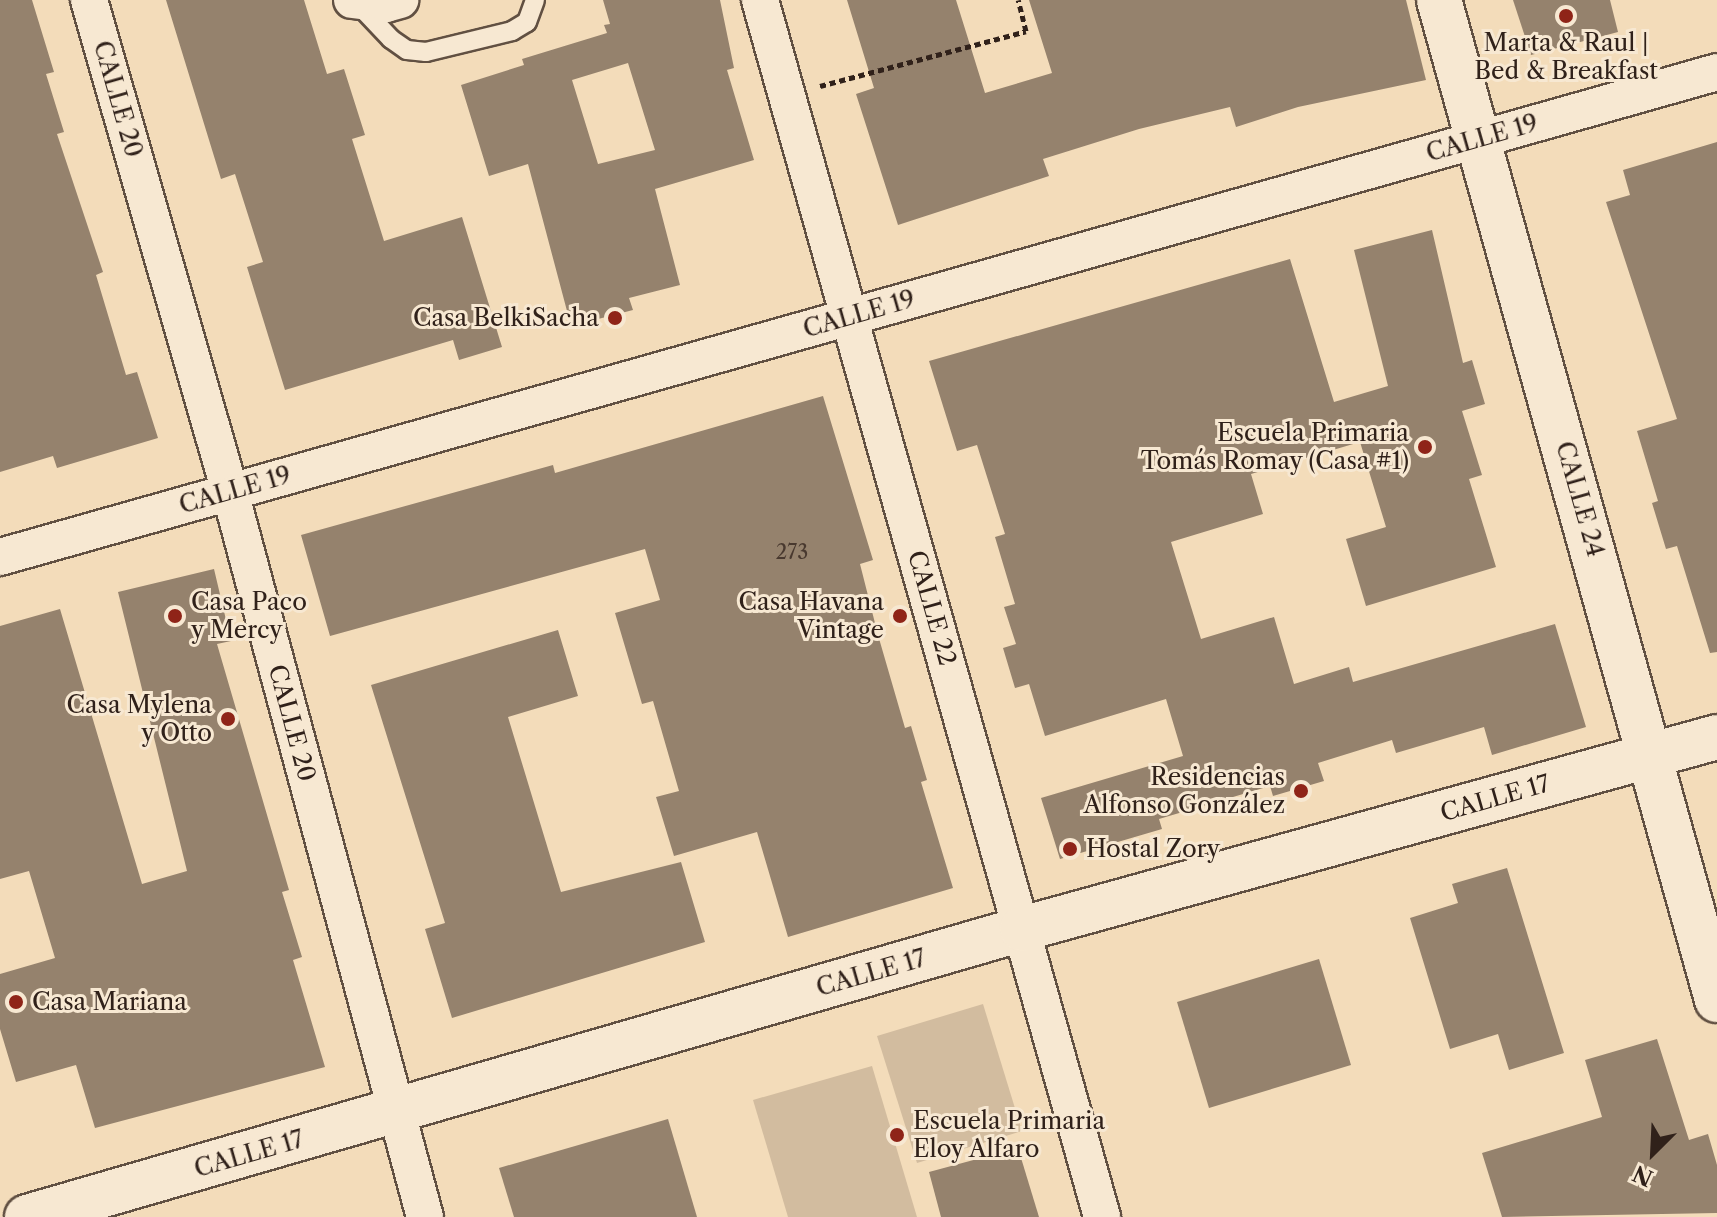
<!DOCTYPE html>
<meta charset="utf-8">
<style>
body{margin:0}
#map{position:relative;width:1717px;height:1217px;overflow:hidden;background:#f3dcba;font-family:"Libre Caslon Text",serif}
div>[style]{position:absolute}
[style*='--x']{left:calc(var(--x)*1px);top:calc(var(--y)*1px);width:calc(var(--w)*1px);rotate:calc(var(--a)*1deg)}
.green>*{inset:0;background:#d2bc9f}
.building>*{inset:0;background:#95826d}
.path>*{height:5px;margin-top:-2.5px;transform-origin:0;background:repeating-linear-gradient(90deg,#30211a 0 6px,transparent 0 10px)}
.roads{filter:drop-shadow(2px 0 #615042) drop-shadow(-2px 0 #615042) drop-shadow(0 2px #615042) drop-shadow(0 -2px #615042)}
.lane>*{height:18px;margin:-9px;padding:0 9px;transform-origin:9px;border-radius:9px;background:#f7e8d2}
.street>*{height:36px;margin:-18px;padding:0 18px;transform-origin:18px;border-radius:18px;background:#f7e8d2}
.secondary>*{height:44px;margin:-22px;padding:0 22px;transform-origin:22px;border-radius:22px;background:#f7e8d2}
.dots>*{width:22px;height:22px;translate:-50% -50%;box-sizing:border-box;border:4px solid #f7e8d2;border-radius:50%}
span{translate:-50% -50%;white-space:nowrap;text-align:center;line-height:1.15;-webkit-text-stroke:6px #f7e8d2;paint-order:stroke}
.number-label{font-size:20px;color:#49392f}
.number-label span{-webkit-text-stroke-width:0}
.poi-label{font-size:24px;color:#30211a}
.right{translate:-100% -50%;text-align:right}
.left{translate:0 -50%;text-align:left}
.street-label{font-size:24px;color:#30211a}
.north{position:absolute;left:1613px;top:1113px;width:80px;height:80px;-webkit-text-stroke:6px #f7e8d2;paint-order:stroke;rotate:204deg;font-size:22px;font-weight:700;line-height:32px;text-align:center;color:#30211a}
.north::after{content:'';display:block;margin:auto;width:28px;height:36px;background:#30211a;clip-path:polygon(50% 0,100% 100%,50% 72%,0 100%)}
</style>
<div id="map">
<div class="green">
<div style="clip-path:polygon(983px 1004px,1022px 1131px,917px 1163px,877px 1036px)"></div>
<div style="clip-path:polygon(872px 1066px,917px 1217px,788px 1217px,753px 1100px)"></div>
</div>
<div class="building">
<div style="clip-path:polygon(0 0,32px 0,54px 72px,46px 74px,64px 132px,57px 134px,103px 272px,96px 275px,126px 375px,137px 372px,158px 438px,57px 468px,53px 456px,0 472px)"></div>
<div style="clip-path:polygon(166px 0,304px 0,327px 74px,344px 69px,365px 135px,352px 139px,384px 241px,462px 217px,502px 347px,459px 360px,453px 340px,285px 390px,247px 267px,263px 262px,235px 174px,221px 179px)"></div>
<div style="clip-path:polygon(evenodd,603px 0,720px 0,734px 68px,727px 70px,754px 160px,655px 189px,680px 285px,629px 298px,633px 310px,571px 326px,528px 164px,489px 176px,461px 85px,524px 65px,522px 59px,607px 33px,604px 25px,610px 24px,603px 0,628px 63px,655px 150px,598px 164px,572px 80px,628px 63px)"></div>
<div style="clip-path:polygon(847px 0,956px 0,985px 93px,1052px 73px,1029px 0,1406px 0,1426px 80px,1298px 107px,1236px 127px,1230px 107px,1139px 129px,1043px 159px,1049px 176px,898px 225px,856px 94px,874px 88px)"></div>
<div style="clip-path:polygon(1513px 0,1610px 0,1618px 32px,1531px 55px)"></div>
<div style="clip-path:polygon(1717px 142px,1717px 652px,1710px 653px,1677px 546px,1666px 549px,1652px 503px,1658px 501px,1637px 431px,1677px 419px,1606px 202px,1630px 195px,1623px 170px)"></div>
<div style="clip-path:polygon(1432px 230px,1463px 363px,1472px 360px,1485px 404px,1462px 411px,1482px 475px,1469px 479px,1496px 567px,1366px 606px,1346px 539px,1386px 527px,1360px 442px,1251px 474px,1263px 514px,1171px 542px,1201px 639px,1274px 617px,1294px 684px,1349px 667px,1353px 682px,1555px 624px,1586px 727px,1492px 755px,1484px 727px,1396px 753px,1392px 740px,1318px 763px,1324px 781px,1273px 796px,1270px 786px,1159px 819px,1162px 829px,1060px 859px,1041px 798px,1183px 756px,1166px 699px,1045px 736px,1029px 684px,1015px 688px,1003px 648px,1016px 644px,1004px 607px,1015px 604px,995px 537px,1005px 534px,977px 445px,957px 451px,929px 361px,1290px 259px,1334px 402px,1388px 386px,1354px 250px)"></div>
<div style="clip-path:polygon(823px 396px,873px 560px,860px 564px,878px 635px,905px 728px,911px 726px,927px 780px,921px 782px,953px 888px,788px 937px,757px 832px,674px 856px,656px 797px,679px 791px,653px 701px,642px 704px,615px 613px,660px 600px,645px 549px,330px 636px,301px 535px,553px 465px,555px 473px)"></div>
<div style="clip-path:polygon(214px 569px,231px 641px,217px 644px,289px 890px,282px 892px,302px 957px,293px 960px,325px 1067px,95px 1128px,76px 1065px,16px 1082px,0 1029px,0 974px,55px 958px,29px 871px,0 879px,0 626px,60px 609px,142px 884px,187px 871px,118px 592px)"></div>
<div style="clip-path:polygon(558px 630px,578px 696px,508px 717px,561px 892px,681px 862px,705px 942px,452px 1018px,425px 929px,445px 923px,371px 685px)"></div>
<div style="clip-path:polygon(1507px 868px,1564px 1053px,1509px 1070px,1498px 1034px,1450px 1049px,1410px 918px,1458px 903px,1452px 884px)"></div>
<div style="clip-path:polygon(1319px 959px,1351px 1065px,1209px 1108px,1177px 1002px)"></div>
<div style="clip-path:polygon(1657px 1039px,1689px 1140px,1708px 1134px,1717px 1165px,1717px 1213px,1502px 1217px,1482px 1153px,1602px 1117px,1585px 1060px)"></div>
<div style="clip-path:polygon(668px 1119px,697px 1217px,514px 1217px,499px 1168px)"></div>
<div style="clip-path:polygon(1018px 1148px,1039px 1217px,941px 1217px,929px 1172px)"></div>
</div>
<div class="path">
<div style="--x:820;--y:86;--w:213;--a:-14.9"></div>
<div style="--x:1026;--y:31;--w:32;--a:-104"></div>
</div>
<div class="roads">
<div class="lane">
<div style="--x:358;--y:4;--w:48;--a:46.7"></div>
<div style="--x:391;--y:39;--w:19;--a:35"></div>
<div style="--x:407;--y:50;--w:19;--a:6"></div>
<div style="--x:426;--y:52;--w:89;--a:-13.7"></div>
<div style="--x:512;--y:31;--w:17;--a:-31"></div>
<div style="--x:527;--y:22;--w:23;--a:-70"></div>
</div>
<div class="street">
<div style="--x:89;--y:0;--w:512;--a:74.01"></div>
<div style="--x:230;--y:492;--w:751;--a:74.95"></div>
<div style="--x:352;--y:0;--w:34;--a:7"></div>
<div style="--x:386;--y:4;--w:15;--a:-16"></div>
<div style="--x:760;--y:0;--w:1264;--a:74.3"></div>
<div style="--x:0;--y:557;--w:1784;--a:-15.77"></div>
</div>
<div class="secondary">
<div style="--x:1439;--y:0;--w:1038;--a:74.46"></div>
<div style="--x:27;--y:1217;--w:1036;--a:-16.14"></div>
<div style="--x:1022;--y:929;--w:721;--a:-15.44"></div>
</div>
</div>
<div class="dots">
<div style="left:1566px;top:16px;background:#8f2418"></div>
<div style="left:615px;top:318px;background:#8f2418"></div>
<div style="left:1425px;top:447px;background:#8f2418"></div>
<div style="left:175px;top:616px;background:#8f2418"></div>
<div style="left:900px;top:616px;background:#8f2418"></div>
<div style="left:228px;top:719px;background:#8f2418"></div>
<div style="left:1301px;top:791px;background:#8f2418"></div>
<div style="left:1070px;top:849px;background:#8f2418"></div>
<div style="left:16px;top:1002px;background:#8f2418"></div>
<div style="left:897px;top:1135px;background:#8f2418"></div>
</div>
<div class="number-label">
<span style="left:792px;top:552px">273</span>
</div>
<div class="poi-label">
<span style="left:1566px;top:57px">Marta &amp; Raul |<br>Bed &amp; Breakfast</span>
<span class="right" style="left:599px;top:318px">Casa BelkiSacha</span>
<span class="right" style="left:1409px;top:447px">Escuela Primaria<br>Tomás Romay (Casa #1)</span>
<span class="left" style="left:191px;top:616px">Casa Paco<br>y Mercy</span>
<span class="right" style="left:884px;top:616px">Casa Havana<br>Vintage</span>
<span class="right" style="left:212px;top:719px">Casa Mylena<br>y Otto</span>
<span class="right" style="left:1285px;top:791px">Residencias<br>Alfonso González</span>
<span class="left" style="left:1086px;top:849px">Hostal Zory</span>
<span class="left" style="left:32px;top:1002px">Casa Mariana</span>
<span class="left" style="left:913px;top:1135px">Escuela Primaria<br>Eloy Alfaro</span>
</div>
<div class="street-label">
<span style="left:118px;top:99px;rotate:74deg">CALLE 20</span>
<span style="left:1482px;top:138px;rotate:-16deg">CALLE 19</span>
<span style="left:859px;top:314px;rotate:-16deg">CALLE 19</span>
<span style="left:235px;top:490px;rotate:-16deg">CALLE 19</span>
<span style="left:1580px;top:499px;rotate:74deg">CALLE 24</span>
<span style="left:932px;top:608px;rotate:74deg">CALLE 22</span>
<span style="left:292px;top:723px;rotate:75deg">CALLE 20</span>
<span style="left:1495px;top:798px;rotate:-16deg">CALLE 17</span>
<span style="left:871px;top:973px;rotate:-16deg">CALLE 17</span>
<span style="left:249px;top:1154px;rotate:-16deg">CALLE 17</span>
</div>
<div class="north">N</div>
</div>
